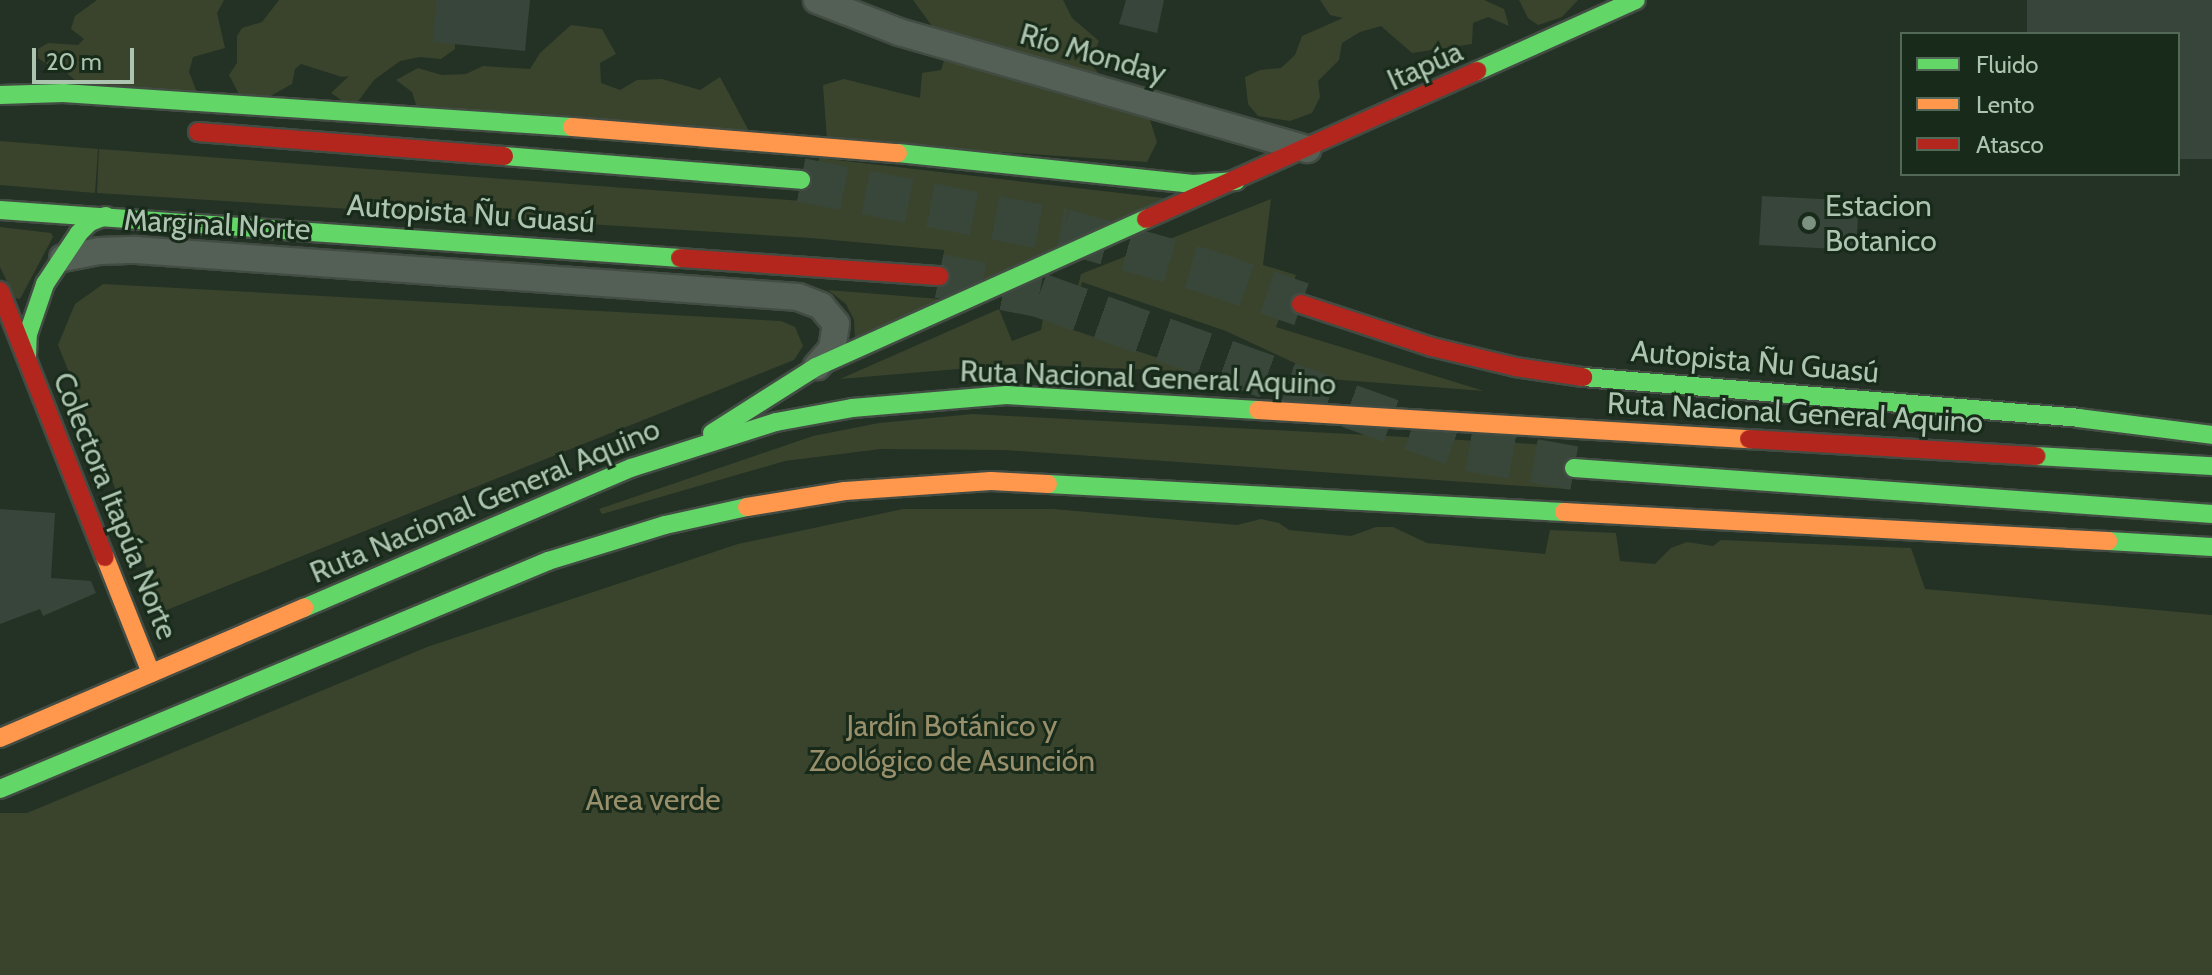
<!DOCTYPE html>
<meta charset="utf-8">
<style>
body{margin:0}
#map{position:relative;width:2212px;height:975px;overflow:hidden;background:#243125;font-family:Cabin,sans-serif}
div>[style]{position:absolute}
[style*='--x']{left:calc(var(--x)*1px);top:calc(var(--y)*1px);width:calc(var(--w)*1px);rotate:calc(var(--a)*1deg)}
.green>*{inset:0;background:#3a442c}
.building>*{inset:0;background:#38453a}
.highway-tunnel>*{height:44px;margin-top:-22px;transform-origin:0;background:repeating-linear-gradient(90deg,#38473a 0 44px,transparent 0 66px)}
.roads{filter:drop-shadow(2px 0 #424c43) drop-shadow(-2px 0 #424c43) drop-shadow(0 2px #424c43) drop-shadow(0 -2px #424c43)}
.street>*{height:26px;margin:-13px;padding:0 13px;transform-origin:13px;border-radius:13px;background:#546055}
.fast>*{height:18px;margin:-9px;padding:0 9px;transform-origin:9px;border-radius:9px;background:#63d668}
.slow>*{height:18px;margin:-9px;padding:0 9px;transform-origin:9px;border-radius:9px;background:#ff974d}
.jam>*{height:18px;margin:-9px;padding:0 9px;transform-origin:9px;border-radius:9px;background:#b3261e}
.dots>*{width:22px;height:22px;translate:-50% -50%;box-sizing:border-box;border:4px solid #182b1a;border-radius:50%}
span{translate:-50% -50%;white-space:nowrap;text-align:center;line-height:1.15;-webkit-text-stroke:6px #182b1a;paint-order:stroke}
.street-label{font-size:30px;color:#acc4b0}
.poi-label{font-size:30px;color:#acc4b0}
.left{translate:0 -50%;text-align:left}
.park-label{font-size:30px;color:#998f6b}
.legend{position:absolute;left:1900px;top:32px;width:280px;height:144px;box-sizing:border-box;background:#182b1a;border:2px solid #536856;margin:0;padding:10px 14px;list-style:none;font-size:24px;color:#acc4b0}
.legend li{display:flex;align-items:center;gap:16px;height:40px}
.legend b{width:40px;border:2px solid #536856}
.scale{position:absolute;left:32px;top:48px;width:102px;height:36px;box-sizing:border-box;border:4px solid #acc4b0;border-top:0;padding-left:10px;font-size:24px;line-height:28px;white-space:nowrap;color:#acc4b0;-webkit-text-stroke:6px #182b1a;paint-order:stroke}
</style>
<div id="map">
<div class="green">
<div style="clip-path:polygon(97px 0,224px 0,217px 13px,225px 48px,193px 57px,189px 72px,200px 100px,88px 91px,62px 69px,51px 67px,38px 58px,38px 49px,48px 43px,78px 45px,84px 39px,71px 29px,75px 16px)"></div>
<div style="clip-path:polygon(279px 0,460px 0,455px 21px,455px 49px,441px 59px,420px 57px,400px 61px,374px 80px,353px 108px,331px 93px,349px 76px,342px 77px,301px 64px,295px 69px,292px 84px,265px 99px,240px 96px,229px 75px,237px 63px,237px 36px,242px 28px,262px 22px)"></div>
<div style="clip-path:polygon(913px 0,1063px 0,1072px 18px,1099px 41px,1090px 63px,1116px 95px,1150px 120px,1157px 142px,1147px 162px,827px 140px,823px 85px,844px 79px,920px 98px,922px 73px,941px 70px,948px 48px)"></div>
<div style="clip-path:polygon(1320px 0,1484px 0,1504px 9px,1509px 26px,1488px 17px,1473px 23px,1472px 44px,1412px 53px,1381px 26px,1360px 32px,1342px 43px,1339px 60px,1318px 81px,1320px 97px,1312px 113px,1290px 121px,1258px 116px,1248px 104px,1245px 77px,1260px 70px,1281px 68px,1295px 55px,1302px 36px,1343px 18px,1330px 15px)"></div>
<div style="clip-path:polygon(1519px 0,1578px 0,1562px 17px,1538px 25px,1528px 18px)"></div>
<div style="clip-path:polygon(571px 25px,602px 29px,616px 54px,600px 63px,601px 83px,620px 90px,637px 80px,662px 79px,700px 90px,720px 77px,750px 133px,416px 105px,412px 92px,396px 80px,418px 68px,442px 75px,466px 74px,483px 66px,530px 69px,540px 53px)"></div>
<div style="clip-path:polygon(0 141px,98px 149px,95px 193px,0 185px)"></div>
<div style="clip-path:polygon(99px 149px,815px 202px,819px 158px,1172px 199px,855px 340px,854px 320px,846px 304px,828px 290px,940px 299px,944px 250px,810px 238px,97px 193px)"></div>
<div style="clip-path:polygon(1271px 199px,1263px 265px,1296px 275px,1276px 327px,1484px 391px,1329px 379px,1226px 331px,1082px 282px,1070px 329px,1201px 372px,1017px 364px,840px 379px,999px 309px,1012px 341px,1041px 330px,1043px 319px,1068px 327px,1081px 274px)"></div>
<div style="clip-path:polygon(0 227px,51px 233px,53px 237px,20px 299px,15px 298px,0 267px)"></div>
<div style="clip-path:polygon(103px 284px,781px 321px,795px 327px,803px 346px,794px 360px,164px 611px,58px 345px,75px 304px)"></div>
<div style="clip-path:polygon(973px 414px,1573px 446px,1567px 489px,1005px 450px,881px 449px,785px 461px,602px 514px,599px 509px,813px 436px,879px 423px)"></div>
<div style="clip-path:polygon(903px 509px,1053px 509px,1237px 525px,1261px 519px,1279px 523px,1289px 530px,1351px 536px,1376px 527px,1393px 527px,1427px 543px,1545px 554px,1550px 530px,1616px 533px,1620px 561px,1655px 564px,1671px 548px,1687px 542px,1713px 546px,1721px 540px,1911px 548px,1925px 589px,2212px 615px,2212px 975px,0 975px,0 813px,27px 813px,427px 647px,738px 544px)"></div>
</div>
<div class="building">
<div style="clip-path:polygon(436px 0,530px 0,525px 51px,433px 42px)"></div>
<div style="clip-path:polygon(1126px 0,1164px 0,1157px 33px,1119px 24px)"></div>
<div style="clip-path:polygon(2027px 0,2212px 0,2212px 159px,2178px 159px,2178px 34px,2027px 34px)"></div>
<div style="clip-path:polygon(1762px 196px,1859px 201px,1856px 250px,1759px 245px)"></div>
<div style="clip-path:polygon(0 509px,55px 513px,51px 578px,91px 581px,96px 593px,43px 616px,40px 609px,0 624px)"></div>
</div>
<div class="highway-tunnel">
<div style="--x:801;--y:180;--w:268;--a:11"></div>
<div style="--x:1064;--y:231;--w:147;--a:15.8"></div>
<div style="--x:1205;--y:271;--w:102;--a:19"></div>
<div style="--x:939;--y:276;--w:102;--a:10.8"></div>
<div style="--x:1039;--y:295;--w:457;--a:19.7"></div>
<div style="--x:1469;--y:449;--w:107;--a:10.3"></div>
</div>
<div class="roads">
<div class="street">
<div style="--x:817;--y:0;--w:88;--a:21.3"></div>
<div style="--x:899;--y:32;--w:425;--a:16"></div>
<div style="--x:63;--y:258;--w:37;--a:-11"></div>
<div style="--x:99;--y:251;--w:37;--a:-2"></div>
<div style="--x:136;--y:250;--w:664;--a:4.06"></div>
<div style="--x:798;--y:297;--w:25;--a:21"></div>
<div style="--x:821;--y:306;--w:23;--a:50"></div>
<div style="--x:836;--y:324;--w:25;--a:99"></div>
<div style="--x:832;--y:349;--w:23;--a:131"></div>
</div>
<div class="fast">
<div style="--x:1477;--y:71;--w:174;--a:-24.1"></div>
<div style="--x:0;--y:95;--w:63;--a:-1.8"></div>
<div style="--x:63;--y:93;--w:510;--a:3.82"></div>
<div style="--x:898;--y:153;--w:297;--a:6"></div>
<div style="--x:1193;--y:184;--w:43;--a:-4"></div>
<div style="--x:504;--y:156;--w:298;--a:4.6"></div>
<div style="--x:0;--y:210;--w:682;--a:4.04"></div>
<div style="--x:27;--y:357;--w:23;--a:-88"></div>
<div style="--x:28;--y:334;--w:53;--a:-71.2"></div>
<div style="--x:45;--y:284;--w:61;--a:-56.3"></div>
<div style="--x:79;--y:233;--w:16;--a:-45"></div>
<div style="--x:90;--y:222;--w:17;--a:-21"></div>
<div style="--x:1583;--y:377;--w:497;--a:4.7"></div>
<div style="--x:2078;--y:418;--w:135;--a:7.2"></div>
<div style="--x:712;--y:433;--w:123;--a:-32.4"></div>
<div style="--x:816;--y:367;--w:362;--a:-24.2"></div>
<div style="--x:2036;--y:456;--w:176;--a:3.3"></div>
<div style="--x:1574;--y:468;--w:640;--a:4.12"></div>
<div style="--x:1048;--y:484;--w:517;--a:3.11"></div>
<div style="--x:2108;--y:541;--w:104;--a:3.3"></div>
<div style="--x:304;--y:608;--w:356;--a:-23.2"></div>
<div style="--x:631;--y:468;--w:152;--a:-17.6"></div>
<div style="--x:776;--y:422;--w:77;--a:-10.4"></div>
<div style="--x:852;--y:408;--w:155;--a:-4.8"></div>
<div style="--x:1006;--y:395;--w:252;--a:3.4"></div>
<div style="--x:0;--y:789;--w:594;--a:-22.59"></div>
<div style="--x:548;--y:561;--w:122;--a:-17.1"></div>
<div style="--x:665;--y:525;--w:84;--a:-12.4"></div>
</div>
<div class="slow">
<div style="--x:572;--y:127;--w:327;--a:4.6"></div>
<div style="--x:1258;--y:410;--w:492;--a:3.4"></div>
<div style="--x:747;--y:507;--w:99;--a:-9.3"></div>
<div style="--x:845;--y:491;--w:146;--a:-3.9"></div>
<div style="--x:991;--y:481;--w:57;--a:3"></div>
<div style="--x:1564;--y:512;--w:545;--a:3.05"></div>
<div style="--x:105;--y:557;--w:125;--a:68.4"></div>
<div style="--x:0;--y:738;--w:331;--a:-23.2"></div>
</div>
<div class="jam">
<div style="--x:198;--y:132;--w:307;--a:4.5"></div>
<div style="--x:1146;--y:219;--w:363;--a:-24.1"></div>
<div style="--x:680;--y:258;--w:260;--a:4"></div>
<div style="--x:0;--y:291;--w:286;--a:68.5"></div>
<div style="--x:1301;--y:304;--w:138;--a:18.2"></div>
<div style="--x:1432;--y:347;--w:85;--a:13.5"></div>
<div style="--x:1515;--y:367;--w:69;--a:8.4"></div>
<div style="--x:1749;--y:439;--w:288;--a:3.4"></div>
</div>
</div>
<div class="dots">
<div style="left:1809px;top:223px;background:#7c917f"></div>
</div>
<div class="street-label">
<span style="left:1093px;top:54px;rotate:16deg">Río Monday</span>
<span style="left:1425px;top:66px;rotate:-24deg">Itapúa</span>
<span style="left:471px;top:214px;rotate:4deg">Autopista Ñu Guasú</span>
<span style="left:217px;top:225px;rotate:3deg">Marginal Norte</span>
<span style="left:1755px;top:362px;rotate:5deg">Autopista Ñu Guasú</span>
<span style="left:1148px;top:378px;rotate:2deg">Ruta Nacional General Aquino</span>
<span style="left:1795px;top:413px;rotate:3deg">Ruta Nacional General Aquino</span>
<span style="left:485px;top:501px;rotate:-23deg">Ruta Nacional General Aquino</span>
<span style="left:115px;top:506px;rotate:68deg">Colectora Itapúa Norte</span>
</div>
<div class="poi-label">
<span class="left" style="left:1825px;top:223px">Estacion<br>Botanico</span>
</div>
<div class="park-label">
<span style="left:952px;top:743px">Jardín Botánico y<br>Zoológico de Asunción</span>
<span style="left:653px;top:800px">Area verde</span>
</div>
<ul class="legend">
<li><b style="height:10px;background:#63d668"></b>Fluido</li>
<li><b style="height:10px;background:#ff974d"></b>Lento</li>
<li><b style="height:10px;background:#b3261e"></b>Atasco</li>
</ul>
<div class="scale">20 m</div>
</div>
